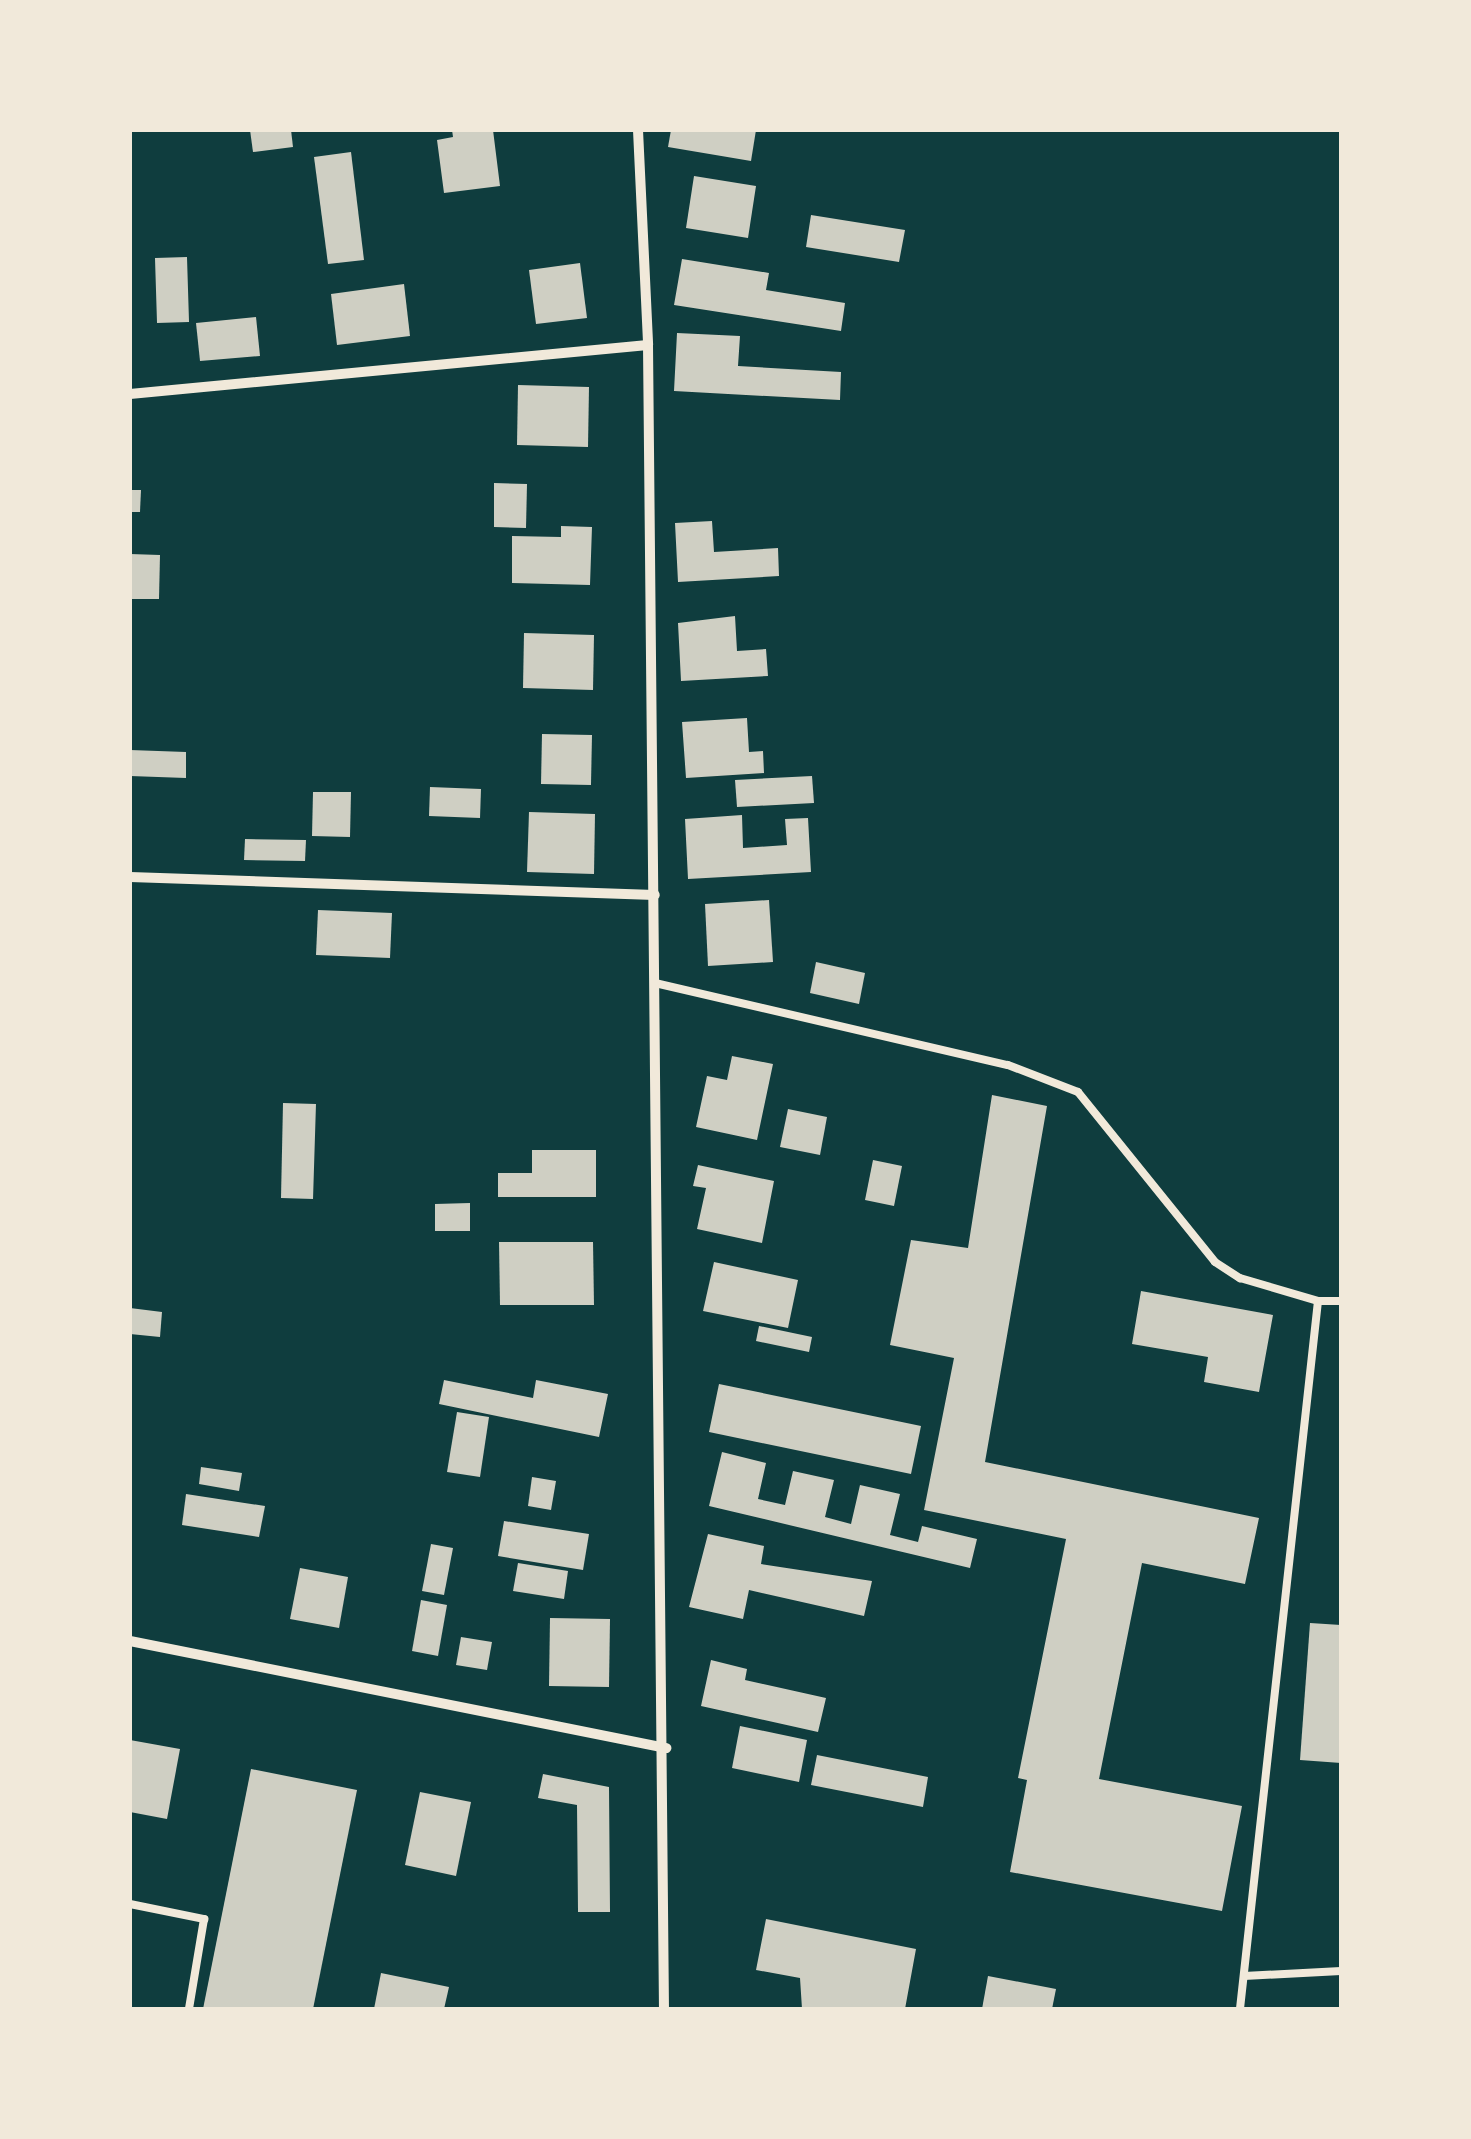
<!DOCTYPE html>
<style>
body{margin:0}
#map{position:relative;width:1471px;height:2139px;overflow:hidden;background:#0f3d3e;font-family:"Roboto Condensed",sans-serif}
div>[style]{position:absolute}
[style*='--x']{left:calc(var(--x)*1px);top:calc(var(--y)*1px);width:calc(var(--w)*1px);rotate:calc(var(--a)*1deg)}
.building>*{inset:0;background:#cfcfc3}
.service>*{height:8px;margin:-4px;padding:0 4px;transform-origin:4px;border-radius:4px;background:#f1e9da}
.minor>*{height:10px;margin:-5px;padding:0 5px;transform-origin:5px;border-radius:5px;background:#f1e9da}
span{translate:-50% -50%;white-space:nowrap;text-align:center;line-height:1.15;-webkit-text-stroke:10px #f1e9da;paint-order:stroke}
.frame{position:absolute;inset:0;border:132px solid #f1e9da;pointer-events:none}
</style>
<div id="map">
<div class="building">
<div style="clip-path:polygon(250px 130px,291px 130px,293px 147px,253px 152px)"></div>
<div style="clip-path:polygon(452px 130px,493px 130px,500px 186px,444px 193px,437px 140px,453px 137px)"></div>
<div style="clip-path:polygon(671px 130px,756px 130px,751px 161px,668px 147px)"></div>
<div style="clip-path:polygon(351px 152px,364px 260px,328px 264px,314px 157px)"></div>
<div style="clip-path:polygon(694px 176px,756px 186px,748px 238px,686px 228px)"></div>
<div style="clip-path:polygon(811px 215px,905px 230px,899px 262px,806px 247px)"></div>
<div style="clip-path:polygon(187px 257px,189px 322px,157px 323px,155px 258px)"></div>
<div style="clip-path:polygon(682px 259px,769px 273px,766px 290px,845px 303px,841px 331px,674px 305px)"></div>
<div style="clip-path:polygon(580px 263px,587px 318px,536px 324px,529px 270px)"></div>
<div style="clip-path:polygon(404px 284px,410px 336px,337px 345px,331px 294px)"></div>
<div style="clip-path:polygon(256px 317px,260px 356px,200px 361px,196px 323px)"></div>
<div style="clip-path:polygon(677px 333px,740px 336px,738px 366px,841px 372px,840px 400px,674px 391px)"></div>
<div style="clip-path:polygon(518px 385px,589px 387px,588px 447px,517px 445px)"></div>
<div style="clip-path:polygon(494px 483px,527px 484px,526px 528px,494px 527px)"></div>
<div style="clip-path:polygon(130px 490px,141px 490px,140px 512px,130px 512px)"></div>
<div style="clip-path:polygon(712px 521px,714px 552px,778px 548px,779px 576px,678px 582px,675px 523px)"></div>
<div style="clip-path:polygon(561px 526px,592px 527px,590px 585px,512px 583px,512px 536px,561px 537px)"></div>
<div style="clip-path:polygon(130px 554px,160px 555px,159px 599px,130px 599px)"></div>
<div style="clip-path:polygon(735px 616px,737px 651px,766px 649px,768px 676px,681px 681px,678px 623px)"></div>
<div style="clip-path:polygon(524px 633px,594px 635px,593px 690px,523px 688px)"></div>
<div style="clip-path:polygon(747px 718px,749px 752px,763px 751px,764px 773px,686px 778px,682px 722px)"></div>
<div style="clip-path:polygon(542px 734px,592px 735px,591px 785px,541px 784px)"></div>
<div style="clip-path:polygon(130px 750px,186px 752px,186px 778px,130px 776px)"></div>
<div style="clip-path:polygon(812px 776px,814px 803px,737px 807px,735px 780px)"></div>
<div style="clip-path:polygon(430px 787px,481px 789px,480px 818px,429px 816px)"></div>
<div style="clip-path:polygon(313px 792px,351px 792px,350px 837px,312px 836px)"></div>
<div style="clip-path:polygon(529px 812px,595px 814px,594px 874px,527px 872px)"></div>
<div style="clip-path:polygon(742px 815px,743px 848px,787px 845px,785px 819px,808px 818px,811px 872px,688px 879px,685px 819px)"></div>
<div style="clip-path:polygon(245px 839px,306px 840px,305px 861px,244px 860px)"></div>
<div style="clip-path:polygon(769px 900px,773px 962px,708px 966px,705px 904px)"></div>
<div style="clip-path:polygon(318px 910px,392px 913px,390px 958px,316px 955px)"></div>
<div style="clip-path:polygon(816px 962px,865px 973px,859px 1004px,810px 993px)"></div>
<div style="clip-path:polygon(732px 1056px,773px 1064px,757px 1140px,696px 1127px,707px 1076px,727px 1080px)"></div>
<div style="clip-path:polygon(992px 1095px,1047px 1106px,985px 1462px,1259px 1518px,1245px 1584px,1142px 1563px,1099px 1779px,1242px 1806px,1222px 1911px,1010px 1872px,1027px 1780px,1018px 1778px,1066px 1539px,924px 1510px,954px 1358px,890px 1345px,911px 1240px,968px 1248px)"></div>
<div style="clip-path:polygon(283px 1103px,316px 1104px,313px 1199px,281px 1198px)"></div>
<div style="clip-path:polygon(788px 1109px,827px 1117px,820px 1155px,780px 1147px)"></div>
<div style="clip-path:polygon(532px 1150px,596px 1150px,596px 1197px,498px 1197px,498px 1173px,532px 1173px)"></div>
<div style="clip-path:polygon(873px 1160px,902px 1166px,894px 1206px,865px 1200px)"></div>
<div style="clip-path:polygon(698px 1165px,774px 1181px,762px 1243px,697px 1229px,706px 1188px,693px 1186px)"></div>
<div style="clip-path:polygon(470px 1203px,470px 1231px,435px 1231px,435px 1204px)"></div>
<div style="clip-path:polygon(499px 1242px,593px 1242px,594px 1305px,500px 1305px)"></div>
<div style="clip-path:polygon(714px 1262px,798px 1280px,788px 1328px,703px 1311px)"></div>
<div style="clip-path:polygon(1141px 1291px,1273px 1315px,1259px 1392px,1204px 1382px,1208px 1357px,1132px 1344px)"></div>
<div style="clip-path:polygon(130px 1308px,162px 1312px,160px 1337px,130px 1334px)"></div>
<div style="clip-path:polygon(759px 1326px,812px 1337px,809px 1352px,756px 1341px)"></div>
<div style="clip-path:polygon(444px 1380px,533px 1398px,536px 1380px,608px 1394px,599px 1437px,439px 1404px)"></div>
<div style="clip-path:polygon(719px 1384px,921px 1426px,911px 1474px,709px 1432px)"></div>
<div style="clip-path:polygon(457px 1412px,489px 1417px,480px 1477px,447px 1472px)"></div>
<div style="clip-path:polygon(722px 1452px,766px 1463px,758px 1499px,785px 1505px,793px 1471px,834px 1480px,825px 1517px,851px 1524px,860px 1485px,900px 1494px,890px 1535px,918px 1542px,922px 1526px,977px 1539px,970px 1568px,709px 1506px)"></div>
<div style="clip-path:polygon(201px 1467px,242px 1473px,239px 1491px,199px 1484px)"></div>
<div style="clip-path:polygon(532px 1477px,556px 1481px,551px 1510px,528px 1506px)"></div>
<div style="clip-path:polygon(186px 1494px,265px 1506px,259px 1537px,182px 1525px)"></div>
<div style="clip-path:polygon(504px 1521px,589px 1534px,583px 1570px,498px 1556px)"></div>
<div style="clip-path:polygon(708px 1534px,764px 1546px,761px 1564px,872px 1581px,864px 1616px,749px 1590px,743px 1619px,689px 1607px)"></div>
<div style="clip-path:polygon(431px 1544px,453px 1548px,444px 1595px,422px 1591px)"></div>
<div style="clip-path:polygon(518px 1563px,568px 1571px,564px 1599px,513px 1591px)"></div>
<div style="clip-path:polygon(300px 1568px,348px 1577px,339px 1628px,290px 1619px)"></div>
<div style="clip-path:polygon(421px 1600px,447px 1605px,438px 1656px,412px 1651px)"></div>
<div style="clip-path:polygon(550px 1618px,610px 1619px,609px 1687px,549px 1686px)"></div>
<div style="clip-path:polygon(1310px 1623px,1341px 1625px,1341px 1763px,1300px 1760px)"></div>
<div style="clip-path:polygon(461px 1637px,492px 1642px,487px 1670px,456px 1665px)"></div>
<div style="clip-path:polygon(711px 1660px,747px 1669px,745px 1680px,826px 1698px,818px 1732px,701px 1706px)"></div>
<div style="clip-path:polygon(740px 1726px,807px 1740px,799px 1782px,732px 1768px)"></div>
<div style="clip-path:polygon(130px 1740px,180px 1749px,167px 1819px,130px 1812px)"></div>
<div style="clip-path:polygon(817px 1755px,928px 1777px,923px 1807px,811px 1785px)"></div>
<div style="clip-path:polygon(251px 1769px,357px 1790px,313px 2009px,203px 2009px)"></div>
<div style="clip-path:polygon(543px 1774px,609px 1787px,610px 1912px,578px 1912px,577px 1805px,538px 1798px)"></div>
<div style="clip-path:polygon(420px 1792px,471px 1802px,456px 1876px,405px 1865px)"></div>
<div style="clip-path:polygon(766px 1919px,916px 1949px,905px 2009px,802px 2009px,800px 1978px,756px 1970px)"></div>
<div style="clip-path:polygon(381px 1973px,449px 1987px,444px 2009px,374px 2009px)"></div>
<div style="clip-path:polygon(988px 1976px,1056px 1989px,1052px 2009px,982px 2009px)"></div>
</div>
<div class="service">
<div style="--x:655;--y:983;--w:362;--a:13.1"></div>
<div style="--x:1008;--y:1065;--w:75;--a:21.1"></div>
<div style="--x:1078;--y:1092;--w:218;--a:51.1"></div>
<div style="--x:1215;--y:1262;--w:30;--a:33"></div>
<div style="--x:1240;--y:1278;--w:81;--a:16.4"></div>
<div style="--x:1318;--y:1301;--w:712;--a:96.29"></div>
<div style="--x:1318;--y:1301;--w:23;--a:0"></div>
<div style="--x:130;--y:1904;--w:76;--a:11.5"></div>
<div style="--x:204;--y:1919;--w:91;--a:99.5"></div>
<div style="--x:1244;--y:1976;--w:97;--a:-3"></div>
</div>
<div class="minor">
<div style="--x:638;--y:130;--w:215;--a:87.3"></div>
<div style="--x:648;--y:345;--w:1664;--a:89.45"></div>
<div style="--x:130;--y:394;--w:520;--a:-5.4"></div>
<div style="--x:130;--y:877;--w:525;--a:1.96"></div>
<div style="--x:130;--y:1641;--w:547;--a:11.29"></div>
</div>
<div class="frame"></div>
</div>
